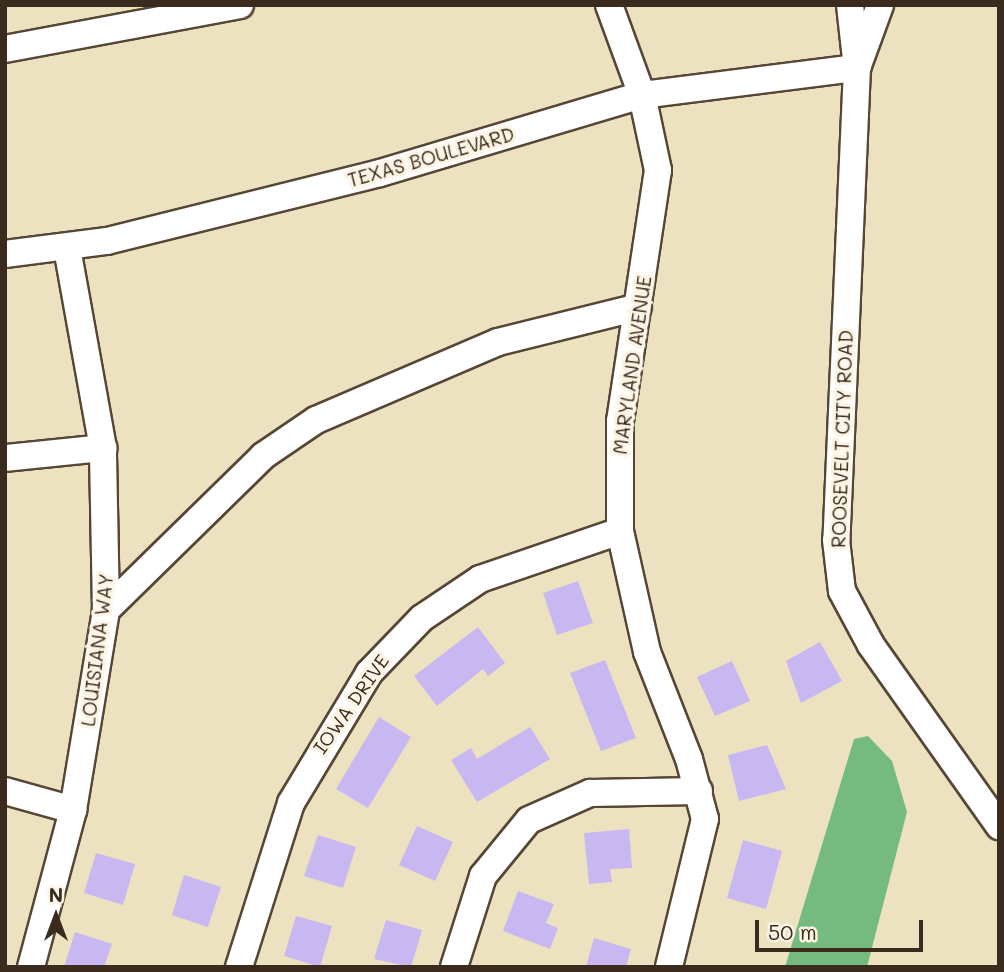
<!DOCTYPE html>
<style>
body{margin:0}
#map{position:relative;width:1004px;height:972px;overflow:hidden;background:#ece2c0;font-family:Mali,sans-serif}
div>[style]{position:absolute}
[style*='--x']{left:calc(var(--x)*1px);top:calc(var(--y)*1px);width:calc(var(--w)*1px);rotate:calc(var(--a)*1deg)}
.forest>*{inset:0;background:#75ba7e}
.building>*{inset:0;background:#c9b7f2}
.roads{filter:drop-shadow(2px 0 #564636) drop-shadow(-2px 0 #564636) drop-shadow(0 2px #564636) drop-shadow(0 -2px #564636)}
.minor>*{height:26px;margin:-13px;padding:0 13px;transform-origin:13px;border-radius:13px;background:#fff}
span{translate:-50% -50%;white-space:nowrap;text-align:center;line-height:1.15;-webkit-text-stroke:7px #fcf5e5;paint-order:stroke}
.street-label{font-size:19px;color:#3b2a1e}
.frame{position:absolute;inset:0;border:7px solid #3b2a1e;pointer-events:none}
.north{position:absolute;left:21px;top:881px;width:70px;height:70px;-webkit-text-stroke:5px #fcf5e5;paint-order:stroke;rotate:0deg;font-size:19px;font-weight:700;line-height:28px;text-align:center;color:#3b2a1e}
.north::after{content:'';display:block;margin:auto;width:24px;height:32px;background:#3b2a1e;clip-path:polygon(50% 0,100% 100%,50% 72%,0 100%)}
.scale{position:absolute;left:755px;top:920px;width:168px;height:32px;box-sizing:border-box;border:4px solid #3b2a1e;border-top:0;padding-left:9px;font-size:21px;line-height:24px;white-space:nowrap;color:#3b2a1e;-webkit-text-stroke:5px #fcf5e5;paint-order:stroke}
</style>
<div id="map">
<div class="forest">
<div style="clip-path:polygon(868px 736px,892px 761px,907px 812px,867px 967px,785px 967px,854px 739px)"></div>
</div>
<div class="building">
<div style="clip-path:polygon(578px 581px,593px 623px,557px 635px,543px 593px)"></div>
<div style="clip-path:polygon(478px 627px,505px 663px,488px 676px,483px 669px,437px 706px,414px 676px)"></div>
<div style="clip-path:polygon(820px 642px,842px 681px,801px 703px,786px 661px)"></div>
<div style="clip-path:polygon(605px 660px,636px 738px,601px 751px,570px 673px)"></div>
<div style="clip-path:polygon(732px 661px,750px 701px,715px 716px,697px 677px)"></div>
<div style="clip-path:polygon(379px 717px,411px 737px,368px 808px,336px 789px)"></div>
<div style="clip-path:polygon(530px 727px,550px 759px,477px 802px,451px 760px,471px 748px,477px 759px)"></div>
<div style="clip-path:polygon(767px 745px,786px 789px,739px 801px,728px 755px)"></div>
<div style="clip-path:polygon(417px 826px,453px 842px,435px 881px,399px 865px)"></div>
<div style="clip-path:polygon(629px 829px,632px 868px,610px 869px,612px 882px,589px 884px,584px 833px)"></div>
<div style="clip-path:polygon(318px 835px,356px 847px,343px 888px,304px 876px)"></div>
<div style="clip-path:polygon(743px 840px,782px 851px,766px 909px,727px 898px)"></div>
<div style="clip-path:polygon(96px 853px,135px 864px,123px 905px,84px 893px)"></div>
<div style="clip-path:polygon(184px 875px,221px 887px,208px 927px,172px 915px)"></div>
<div style="clip-path:polygon(518px 891px,554px 904px,546px 923px,558px 928px,550px 949px,503px 931px)"></div>
<div style="clip-path:polygon(296px 916px,332px 926px,320px 967px,284px 956px)"></div>
<div style="clip-path:polygon(386px 920px,422px 930px,411px 967px,374px 959px)"></div>
<div style="clip-path:polygon(75px 932px,112px 944px,104px 967px,64px 967px)"></div>
<div style="clip-path:polygon(594px 938px,631px 949px,626px 967px,586px 967px)"></div>
</div>
<div class="roads">
<div class="minor">
<div style="--x:609;--y:5;--w:96;--a:69.9"></div>
<div style="--x:642;--y:95;--w:77;--a:78"></div>
<div style="--x:658;--y:170;--w:254;--a:98.6"></div>
<div style="--x:620;--y:421;--w:110;--a:90"></div>
<div style="--x:620;--y:531;--w:124;--a:77.4"></div>
<div style="--x:647;--y:652;--w:115;--a:68.6"></div>
<div style="--x:689;--y:759;--w:62;--a:75.1"></div>
<div style="--x:705;--y:819;--w:152;--a:103.7"></div>
<div style="--x:850;--y:5;--w:63;--a:83.7"></div>
<div style="--x:857;--y:68;--w:472;--a:92.5"></div>
<div style="--x:836;--y:540;--w:51;--a:83.3"></div>
<div style="--x:842;--y:591;--w:61;--a:61.8"></div>
<div style="--x:871;--y:645;--w:222;--a:54.7"></div>
<div style="--x:5;--y:49;--w:239;--a:-10.6"></div>
<div style="--x:5;--y:254;--w:103;--a:-7.3"></div>
<div style="--x:107;--y:241;--w:281;--a:-14"></div>
<div style="--x:380;--y:173;--w:273;--a:-16.6"></div>
<div style="--x:642;--y:95;--w:217;--a:-7.2"></div>
<div style="--x:857;--y:68;--w:67;--a:-69.9"></div>
<div style="--x:5;--y:458;--w:99;--a:-5.8"></div>
<div style="--x:106;--y:610;--w:220;--a:-44.4"></div>
<div style="--x:263;--y:456;--w:64;--a:-34.2"></div>
<div style="--x:316;--y:420;--w:198;--a:-23.2"></div>
<div style="--x:498;--y:342;--w:144;--a:-14"></div>
<div style="--x:5;--y:791;--w:71;--a:15.6"></div>
<div style="--x:31;--y:967;--w:163;--a:-75"></div>
<div style="--x:73;--y:810;--w:203;--a:-80.6"></div>
<div style="--x:106;--y:610;--w:162;--a:-91.1"></div>
<div style="--x:103;--y:448;--w:204;--a:-100.2"></div>
<div style="--x:239;--y:967;--w:172;--a:-72.4"></div>
<div style="--x:291;--y:803;--w:152;--a:-59"></div>
<div style="--x:369;--y:673;--w:76;--a:-46.1"></div>
<div style="--x:422;--y:618;--w:70;--a:-33.9"></div>
<div style="--x:480;--y:579;--w:148;--a:-18.9"></div>
<div style="--x:454;--y:967;--w:96;--a:-72.3"></div>
<div style="--x:483;--y:876;--w:72;--a:-50.6"></div>
<div style="--x:529;--y:820;--w:67;--a:-23.9"></div>
<div style="--x:590;--y:793;--w:109;--a:-1.1"></div>
</div>
</div>
<div class="street-label">
<span style="left:431px;top:157px;rotate:-16deg">TEXAS BOULEVARD</span>
<span style="left:632px;top:365px;rotate:-82deg">MARYLAND AVENUE</span>
<span style="left:842px;top:439px;rotate:-88deg">ROOSEVELT CITY ROAD</span>
<span style="left:97px;top:650px;rotate:-83deg">LOUISIANA WAY</span>
<span style="left:351px;top:704px;rotate:-55deg">IOWA DRIVE</span>
</div>
<div class="frame"></div>
<div class="north">N</div>
<div class="scale">50 m</div>
</div>
